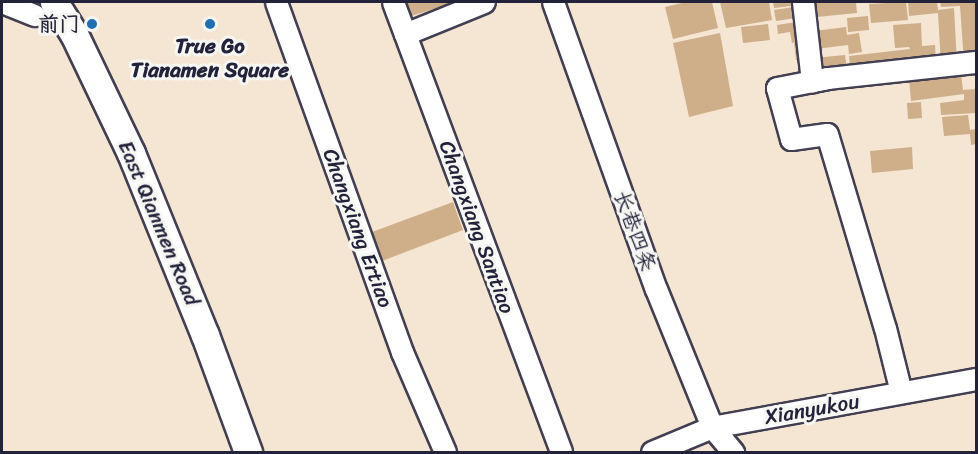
<!DOCTYPE html>
<meta charset="utf-8">
<style>
body{margin:0}
#map{position:relative;width:978px;height:454px;overflow:hidden;background:#f4e6d3;font-family:Sriracha,"LXGW WenKai TC",sans-serif}
div>[style]{position:absolute}
[style*='--x']{left:calc(var(--x)*1px);top:calc(var(--y)*1px);width:calc(var(--w)*1px);rotate:calc(var(--a)*1deg)}
.building>*{inset:0;background:#cfae8a}
.roads{filter:drop-shadow(2px 0 #423f52) drop-shadow(-2px 0 #423f52) drop-shadow(0 2px #423f52) drop-shadow(0 -2px #423f52)}
.minor>*{height:21px;margin:-10.5px;padding:0 10.5px;transform-origin:10.5px;border-radius:10.5px;background:#fff}
.major>*{height:27px;margin:-13.5px;padding:0 13.5px;transform-origin:13.5px;border-radius:13.5px;background:#fff}
.dots>*{width:16px;height:16px;translate:-50% -50%;box-sizing:border-box;border:3px solid #f6f6f2;border-radius:50%}
span{translate:-50% -50%;white-space:nowrap;text-align:center;line-height:1.15;-webkit-text-stroke:6px #f6f6f2;paint-order:stroke}
.poi-label{font-size:21px;color:#22223b;font-weight:700}
.right{translate:-100% -50%;text-align:right}
.street-label{font-size:21px;color:#22223b}
.frame{position:absolute;inset:0;border:3px solid #22223b;pointer-events:none}
</style>
<div id="map">
<div class="building">
<div style="clip-path:polygon(403px 2px,456px 2px,408px 17px)"></div>
<div style="clip-path:polygon(686px 2px,712px 2px,718px 28px,673px 39px,665px 7px)"></div>
<div style="clip-path:polygon(720px 2px,769px 2px,772px 20px,726px 28px)"></div>
<div style="clip-path:polygon(773px 2px,799px 2px,799px 5px,774px 8px)"></div>
<div style="clip-path:polygon(806px 2px,856px 2px,857px 13px,807px 18px)"></div>
<div style="clip-path:polygon(906px 2px,908px 20px,871px 23px,869px 4px)"></div>
<div style="clip-path:polygon(908px 2px,937px 2px,938px 10px,954px 8px,957px 63px,941px 65px,938px 13px,909px 16px)"></div>
<div style="clip-path:polygon(940px 2px,976px 2px,976px 62px,964px 63px,960px 6px,941px 7px)"></div>
<div style="clip-path:polygon(801px 6px,802px 17px,776px 21px,774px 10px)"></div>
<div style="clip-path:polygon(868px 16px,869px 30px,848px 32px,847px 18px)"></div>
<div style="clip-path:polygon(803px 21px,806px 40px,792px 43px,790px 32px,778px 34px,777px 25px)"></div>
<div style="clip-path:polygon(921px 23px,922px 46px,935px 45px,936px 62px,851px 73px,849px 56px,910px 49px,909px 47px,895px 48px,893px 25px)"></div>
<div style="clip-path:polygon(768px 24px,770px 40px,743px 43px,741px 27px)"></div>
<div style="clip-path:polygon(846px 27px,847px 35px,859px 33px,862px 52px,849px 54px,848px 45px,816px 49px,814px 31px)"></div>
<div style="clip-path:polygon(720px 33px,733px 106px,689px 117px,673px 43px)"></div>
<div style="clip-path:polygon(807px 42px,809px 59px,796px 60px,794px 43px)"></div>
<div style="clip-path:polygon(845px 55px,848px 76px,816px 79px,814px 58px)"></div>
<div style="clip-path:polygon(961px 73px,963px 90px,976px 89px,976px 113px,941px 115px,940px 103px,964px 100px,964px 94px,911px 101px,909px 79px)"></div>
<div style="clip-path:polygon(921px 102px,922px 118px,908px 119px,907px 103px)"></div>
<div style="clip-path:polygon(968px 115px,970px 130px,976px 129px,976px 144px,971px 145px,970px 134px,944px 136px,942px 117px)"></div>
<div style="clip-path:polygon(912px 147px,913px 169px,872px 173px,870px 151px)"></div>
<div style="clip-path:polygon(453px 202px,463px 230px,382px 261px,372px 232px)"></div>
</div>
<div class="roads">
<div class="minor">
<div style="--x:2;--y:2;--w:35;--a:22"></div>
<div style="--x:276;--y:2;--w:372;--a:70.2"></div>
<div style="--x:402;--y:352;--w:109;--a:66.7"></div>
<div style="--x:393;--y:2;--w:480;--a:69.5"></div>
<div style="--x:553;--y:2;--w:305;--a:70.3"></div>
<div style="--x:656;--y:289;--w:149;--a:67.9"></div>
<div style="--x:712;--y:427;--w:33;--a:50"></div>
<div style="--x:803;--y:2;--w:80;--a:83.5"></div>
<div style="--x:812;--y:81;--w:16;--a:-11"></div>
<div style="--x:828;--y:78;--w:52;--a:168.9"></div>
<div style="--x:777;--y:88;--w:53;--a:74.6"></div>
<div style="--x:791;--y:139;--w:36;--a:-8"></div>
<div style="--x:827;--y:134;--w:202;--a:73.4"></div>
<div style="--x:885;--y:328;--w:66;--a:76"></div>
<div style="--x:405;--y:34;--w:85;--a:-22.1"></div>
<div style="--x:828;--y:78;--w:149;--a:-6.2"></div>
<div style="--x:652;--y:452;--w:65;--a:-22.6"></div>
<div style="--x:712;--y:427;--w:268;--a:-10.3"></div>
</div>
<div class="major">
<div style="--x:54;--y:2;--w:38;--a:58"></div>
<div style="--x:74;--y:34;--w:132;--a:64.4"></div>
<div style="--x:131;--y:153;--w:196;--a:67.9"></div>
<div style="--x:205;--y:335;--w:125;--a:69.8"></div>
</div>
</div>
<div class="dots">
<div style="left:92px;top:24px;background:#1f6fb2"></div>
<div style="left:210px;top:24px;background:#1f6fb2"></div>
</div>
<div class="poi-label">
<span class="right" style="left:80px;top:24px">前门</span>
<span style="left:210px;top:58px">True Go<br>Tianamen Square</span>
</div>
<div class="street-label">
<span style="left:159px;top:223px;rotate:67deg">East Qianmen Road</span>
<span style="left:477px;top:227px;rotate:70deg">Changxiang Santiao</span>
<span style="left:358px;top:228px;rotate:70deg">Changxiang Ertiao</span>
<span style="left:635px;top:231px;rotate:70deg">长巷四条</span>
<span style="left:812px;top:409px;rotate:-10deg">Xianyukou</span>
</div>
<div class="frame"></div>
</div>
